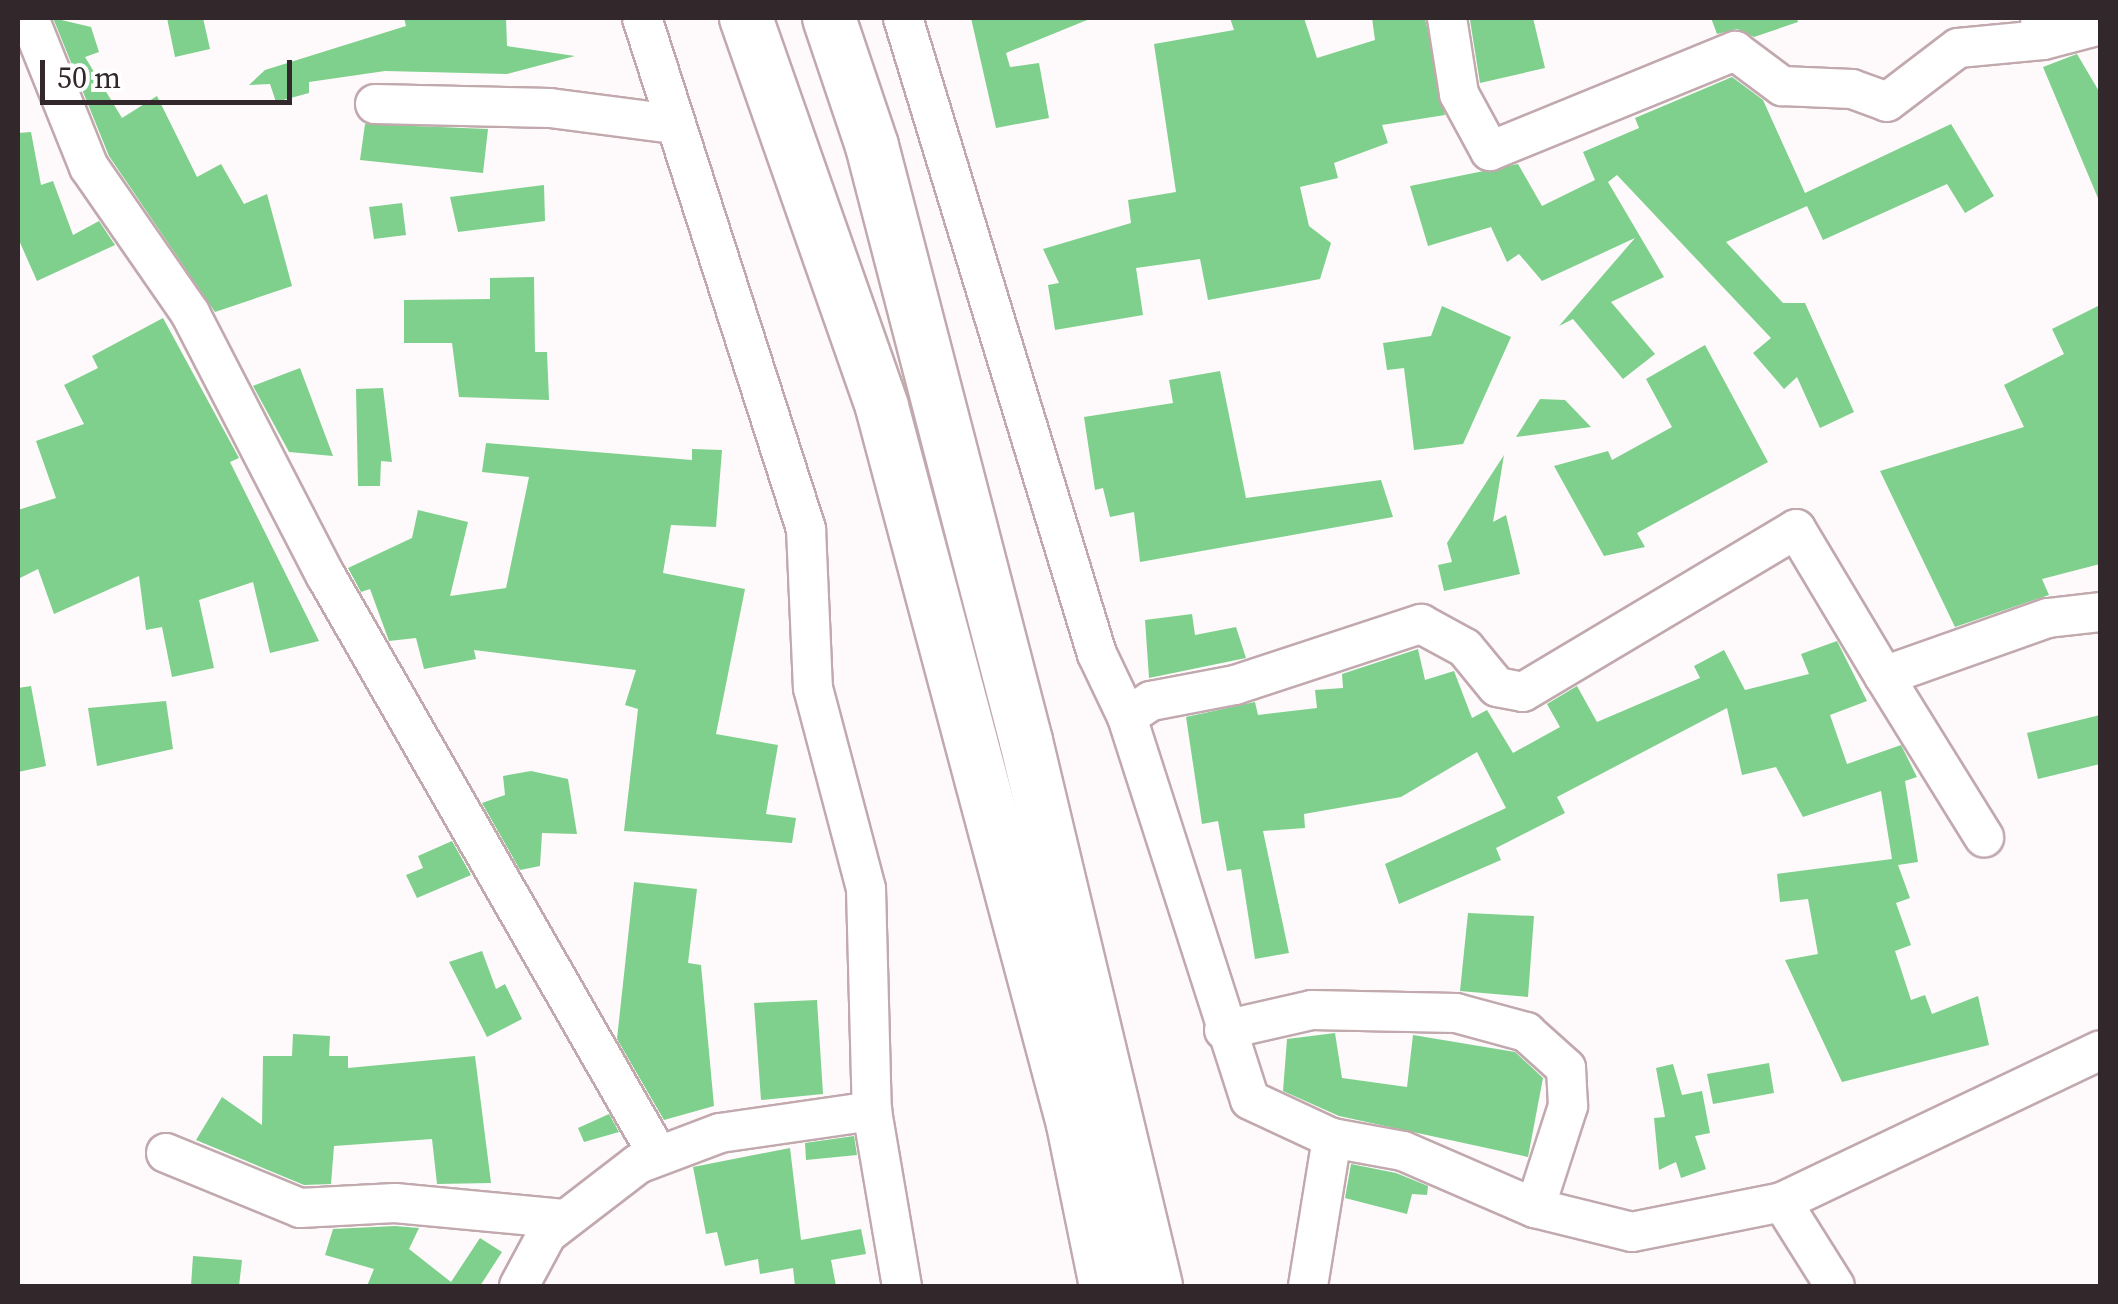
<!DOCTYPE html>
<style>
body{margin:0}
#map{position:relative;width:2118px;height:1304px;overflow:hidden;background:#fef9fa;font-family:"Source Serif 4",serif}
div>[style]{position:absolute}
[style*='--x']{left:calc(var(--x)*1px);top:calc(var(--y)*1px);width:calc(var(--w)*1px);rotate:calc(var(--a)*1deg)}
.building>*{inset:0;background:#7fd08c}
.roads{filter:drop-shadow(2px 0 #c1a9ae) drop-shadow(-2px 0 #c1a9ae) drop-shadow(0 2px #c1a9ae) drop-shadow(0 -2px #c1a9ae)}
.minor>*{height:38px;margin:-19px;padding:0 19px;transform-origin:19px;border-radius:19px;background:#fff}
.highway>*{height:52px;margin:-26px;padding:0 26px;transform-origin:26px;border-radius:26px;background:#fff}
span{translate:-50% -50%;white-space:nowrap;text-align:center;line-height:1.15;-webkit-text-stroke:8px #fff;paint-order:stroke}
.frame{position:absolute;inset:0;border:20px solid #32282b;pointer-events:none}
.scale{position:absolute;left:40px;top:60px;width:252px;height:45px;box-sizing:border-box;border:5px solid #32282b;border-top:0;padding-left:12px;font-size:30px;line-height:35px;white-space:nowrap;color:#32282b;-webkit-text-stroke:8px #fff;paint-order:stroke}
</style>
<div id="map">
<div class="building">
<div style="clip-path:polygon(53px 18px,91px 27px,99px 52px,85px 57px,122px 118px,157px 96px,197px 177px,221px 164px,244px 204px,267px 194px,292px 286px,215px 312px,109px 156px)"></div>
<div style="clip-path:polygon(167px 18px,203px 18px,210px 49px,175px 57px)"></div>
<div style="clip-path:polygon(404px 18px,506px 18px,507px 46px,575px 56px,507px 74px,385px 71px,309px 82px,309px 93px,276px 102px,270px 84px,249px 85px,265px 70px,406px 26px)"></div>
<div style="clip-path:polygon(971px 18px,1092px 18px,1006px 53px,1010px 67px,1039px 63px,1049px 118px,996px 128px)"></div>
<div style="clip-path:polygon(1230px 18px,1304px 18px,1317px 58px,1375px 40px,1372px 18px,1425px 18px,1445px 115px,1382px 125px,1388px 143px,1334px 163px,1338px 178px,1300px 187px,1309px 226px,1331px 243px,1320px 279px,1208px 300px,1200px 259px,1136px 268px,1143px 315px,1055px 330px,1048px 285px,1059px 283px,1043px 249px,1131px 223px,1128px 200px,1176px 192px,1154px 44px,1234px 30px)"></div>
<div style="clip-path:polygon(1533px 18px,1545px 68px,1480px 83px,1470px 20px)"></div>
<div style="clip-path:polygon(1711px 18px,1797px 18px,1798px 22px,1754px 37px,1737px 29px,1717px 34px)"></div>
<div style="clip-path:polygon(2077px 54px,2100px 93px,2100px 203px,2043px 67px)"></div>
<div style="clip-path:polygon(1732px 77px,1763px 100px,1805px 193px,1951px 124px,1994px 196px,1965px 213px,1947px 184px,1823px 240px,1807px 206px,1726px 242px,1783px 303px,1805px 303px,1854px 412px,1820px 428px,1797px 377px,1784px 389px,1753px 353px,1771px 338px,1617px 175px,1608px 182px,1664px 277px,1611px 302px,1655px 354px,1623px 379px,1573px 319px,1559px 326px,1635px 238px,1542px 281px,1519px 254px,1507px 262px,1491px 227px,1428px 246px,1410px 186px,1518px 164px,1542px 206px,1595px 180px,1583px 152px,1639px 128px,1635px 118px)"></div>
<div style="clip-path:polygon(365px 124px,488px 129px,483px 173px,360px 160px)"></div>
<div style="clip-path:polygon(31px 132px,41px 185px,53px 181px,73px 235px,99px 221px,115px 245px,37px 281px,18px 238px,18px 133px)"></div>
<div style="clip-path:polygon(544px 185px,545px 221px,458px 232px,450px 197px)"></div>
<div style="clip-path:polygon(402px 203px,406px 235px,374px 239px,369px 207px)"></div>
<div style="clip-path:polygon(534px 277px,535px 352px,547px 352px,549px 400px,459px 397px,452px 343px,404px 343px,404px 300px,490px 299px,490px 278px)"></div>
<div style="clip-path:polygon(2100px 305px,2100px 564px,2042px 579px,2049px 595px,1955px 627px,1880px 471px,2024px 427px,2004px 385px,2064px 354px,2052px 329px)"></div>
<div style="clip-path:polygon(1442px 306px,1511px 337px,1463px 444px,1414px 450px,1404px 368px,1387px 370px,1383px 343px,1431px 336px)"></div>
<div style="clip-path:polygon(163px 318px,239px 458px,230px 462px,319px 641px,270px 653px,253px 582px,199px 600px,214px 668px,172px 677px,162px 627px,146px 630px,139px 576px,54px 614px,38px 569px,18px 579px,18px 510px,56px 498px,36px 441px,84px 424px,64px 385px,98px 368px,92px 356px)"></div>
<div style="clip-path:polygon(1705px 345px,1768px 462px,1637px 533px,1645px 547px,1604px 556px,1554px 466px,1608px 451px,1612px 460px,1672px 427px,1646px 379px)"></div>
<div style="clip-path:polygon(300px 368px,333px 456px,289px 452px,253px 386px)"></div>
<div style="clip-path:polygon(1220px 371px,1246px 498px,1381px 480px,1393px 517px,1140px 562px,1134px 512px,1110px 517px,1103px 488px,1095px 490px,1084px 417px,1173px 403px,1169px 380px)"></div>
<div style="clip-path:polygon(383px 388px,392px 462px,381px 461px,380px 486px,358px 486px,356px 389px)"></div>
<div style="clip-path:polygon(1540px 399px,1565px 400px,1591px 427px,1516px 437px)"></div>
<div style="clip-path:polygon(486px 443px,692px 460px,692px 449px,722px 450px,716px 527px,671px 525px,663px 573px,745px 589px,716px 734px,778px 745px,766px 814px,796px 818px,792px 843px,624px 831px,638px 709px,625px 705px,636px 670px,474px 650px,476px 659px,424px 669px,416px 638px,389px 641px,370px 589px,361px 592px,348px 568px,412px 538px,418px 510px,468px 522px,450px 596px,506px 588px,529px 477px,482px 472px)"></div>
<div style="clip-path:polygon(1504px 455px,1493px 522px,1506px 515px,1520px 574px,1444px 591px,1438px 565px,1452px 562px,1447px 543px)"></div>
<div style="clip-path:polygon(1192px 614px,1195px 635px,1236px 627px,1246px 658px,1149px 678px,1145px 620px)"></div>
<div style="clip-path:polygon(1837px 641px,1867px 701px,1830px 715px,1847px 764px,1901px 745px,1917px 777px,1905px 781px,1918px 862px,1898px 865px,1910px 898px,1896px 903px,1911px 945px,1895px 951px,1911px 1000px,1925px 995px,1932px 1014px,1978px 996px,1989px 1045px,1842px 1082px,1785px 960px,1818px 954px,1808px 899px,1780px 902px,1777px 874px,1892px 859px,1881px 791px,1803px 817px,1776px 767px,1742px 775px,1727px 708px,1557px 797px,1565px 813px,1496px 848px,1501px 860px,1399px 904px,1385px 864px,1506px 808px,1477px 752px,1401px 797px,1304px 814px,1305px 828px,1263px 831px,1289px 953px,1255px 959px,1241px 869px,1227px 871px,1218px 821px,1202px 824px,1186px 717px,1255px 702px,1258px 715px,1317px 708px,1315px 690px,1343px 688px,1342px 674px,1418px 649px,1425px 680px,1454px 671px,1472px 718px,1487px 710px,1513px 753px,1560px 727px,1547px 704px,1577px 686px,1597px 722px,1700px 678px,1694px 666px,1724px 650px,1745px 690px,1809px 674px,1801px 654px)"></div>
<div style="clip-path:polygon(31px 686px,46px 766px,18px 772px,18px 688px)"></div>
<div style="clip-path:polygon(166px 701px,173px 749px,97px 766px,88px 708px)"></div>
<div style="clip-path:polygon(2100px 715px,2100px 764px,2038px 779px,2027px 733px)"></div>
<div style="clip-path:polygon(531px 771px,568px 779px,577px 834px,542px 833px,540px 866px,520px 870px,482px 803px,505px 795px,503px 776px)"></div>
<div style="clip-path:polygon(452px 841px,471px 875px,417px 898px,406px 875px,423px 868px,418px 856px)"></div>
<div style="clip-path:polygon(634px 882px,697px 889px,688px 963px,701px 965px,714px 1106px,664px 1120px,617px 1039px)"></div>
<div style="clip-path:polygon(1468px 913px,1534px 916px,1528px 997px,1460px 991px)"></div>
<div style="clip-path:polygon(482px 951px,496px 989px,505px 984px,522px 1019px,487px 1037px,449px 962px)"></div>
<div style="clip-path:polygon(817px 1000px,823px 1094px,761px 1100px,754px 1003px)"></div>
<div style="clip-path:polygon(1335px 1033px,1342px 1078px,1407px 1087px,1413px 1035px,1515px 1052px,1543px 1078px,1528px 1157px,1339px 1116px,1283px 1091px,1287px 1039px)"></div>
<div style="clip-path:polygon(293px 1034px,330px 1036px,329px 1056px,348px 1056px,348px 1068px,475px 1056px,491px 1183px,437px 1184px,432px 1139px,334px 1146px,331px 1184px,304px 1185px,196px 1140px,222px 1097px,262px 1125px,263px 1056px,292px 1056px)"></div>
<div style="clip-path:polygon(1769px 1063px,1774px 1093px,1713px 1104px,1707px 1074px)"></div>
<div style="clip-path:polygon(1673px 1064px,1682px 1095px,1702px 1091px,1710px 1133px,1695px 1136px,1706px 1169px,1681px 1178px,1676px 1162px,1659px 1170px,1654px 1118px,1665px 1117px,1656px 1068px)"></div>
<div style="clip-path:polygon(609px 1114px,619px 1132px,584px 1142px,578px 1128px)"></div>
<div style="clip-path:polygon(854px 1136px,857px 1155px,806px 1160px,805px 1143px)"></div>
<div style="clip-path:polygon(790px 1148px,801px 1240px,861px 1229px,866px 1254px,831px 1260px,836px 1286px,795px 1286px,793px 1268px,760px 1274px,758px 1259px,725px 1266px,717px 1232px,706px 1234px,693px 1167px)"></div>
<div style="clip-path:polygon(1351px 1164px,1396px 1173px,1428px 1186px,1427px 1195px,1412px 1194px,1407px 1214px,1345px 1198px)"></div>
<div style="clip-path:polygon(395px 1226px,419px 1228px,409px 1249px,451px 1282px,480px 1238px,502px 1252px,480px 1286px,367px 1286px,374px 1269px,325px 1255px,333px 1229px)"></div>
<div style="clip-path:polygon(193px 1256px,242px 1260px,239px 1286px,191px 1286px)"></div>
</div>
<div class="roads">
<div class="minor">
<div style="--x:29;--y:18;--w:161;--a:68.1"></div>
<div style="--x:89;--y:167;--w:178;--a:55.3"></div>
<div style="--x:190;--y:313;--w:296;--a:62.7"></div>
<div style="--x:326;--y:576;--w:667;--a:60.17"></div>
<div style="--x:642;--y:18;--w:537;--a:72.21"></div>
<div style="--x:806;--y:529;--w:159;--a:87.5"></div>
<div style="--x:813;--y:688;--w:208;--a:75.2"></div>
<div style="--x:866;--y:889;--w:222;--a:88.5"></div>
<div style="--x:872;--y:1111;--w:178;--a:80.3"></div>
<div style="--x:903;--y:18;--w:665;--a:73.04"></div>
<div style="--x:1097;--y:654;--w:70;--a:64.5"></div>
<div style="--x:1127;--y:717;--w:402;--a:72.2"></div>
<div style="--x:1250;--y:1100;--w:90;--a:24.9"></div>
<div style="--x:1332;--y:1138;--w:72;--a:10.4"></div>
<div style="--x:1403;--y:1151;--w:144;--a:23.4"></div>
<div style="--x:1535;--y:1208;--w:100;--a:13.9"></div>
<div style="--x:1632;--y:1232;--w:153;--a:-11.3"></div>
<div style="--x:1782;--y:1202;--w:352;--a:-25.5"></div>
<div style="--x:1447;--y:18;--w:77;--a:81"></div>
<div style="--x:1459;--y:94;--w:65;--a:61.5"></div>
<div style="--x:1490;--y:151;--w:265;--a:-22.2"></div>
<div style="--x:1735;--y:51;--w:59;--a:36.7"></div>
<div style="--x:1782;--y:86;--w:70;--a:2.5"></div>
<div style="--x:1852;--y:89;--w:37;--a:20"></div>
<div style="--x:1887;--y:102;--w:89;--a:-37.3"></div>
<div style="--x:1958;--y:48;--w:85;--a:-5.4"></div>
<div style="--x:2043;--y:40;--w:22;--a:-98"></div>
<div style="--x:2043;--y:40;--w:59;--a:-14.7"></div>
<div style="--x:375;--y:104;--w:175;--a:1.3"></div>
<div style="--x:550;--y:108;--w:124;--a:7.4"></div>
<div style="--x:1884;--y:676;--w:190;--a:58.2"></div>
<div style="--x:1127;--y:717;--w:29;--a:-34"></div>
<div style="--x:1151;--y:701;--w:86;--a:-10.8"></div>
<div style="--x:1235;--y:685;--w:196;--a:-18.2"></div>
<div style="--x:1421;--y:624;--w:50;--a:28.6"></div>
<div style="--x:1465;--y:648;--w:50;--a:50.6"></div>
<div style="--x:1497;--y:687;--w:26;--a:11"></div>
<div style="--x:1523;--y:692;--w:318;--a:-30.8"></div>
<div style="--x:1796;--y:529;--w:171;--a:59.1"></div>
<div style="--x:1884;--y:676;--w:174;--a:-19.5"></div>
<div style="--x:2048;--y:618;--w:52;--a:-6.6"></div>
<div style="--x:1224;--y:1030;--w:90;--a:-12.8"></div>
<div style="--x:1312;--y:1010;--w:144;--a:1.2"></div>
<div style="--x:1456;--y:1013;--w:73;--a:15.2"></div>
<div style="--x:1526;--y:1032;--w:54;--a:42"></div>
<div style="--x:1566;--y:1068;--w:38;--a:87"></div>
<div style="--x:1568;--y:1106;--w:107;--a:107.9"></div>
<div style="--x:166;--y:1153;--w:145;--a:22.3"></div>
<div style="--x:300;--y:1208;--w:95;--a:-3"></div>
<div style="--x:395;--y:1203;--w:169;--a:5.4"></div>
<div style="--x:1782;--y:1202;--w:99;--a:57.8"></div>
<div style="--x:519;--y:1286;--w:59;--a:-61.7"></div>
<div style="--x:547;--y:1234;--w:115;--a:-37.6"></div>
<div style="--x:638;--y:1164;--w:88;--a:-20.7"></div>
<div style="--x:720;--y:1133;--w:154;--a:-8.2"></div>
<div style="--x:1308;--y:1286;--w:150;--a:-80.8"></div>
</div>
<div class="highway">
<div style="--x:746;--y:18;--w:412;--a:70.7"></div>
<div style="--x:882;--y:407;--w:742;--a:75.08"></div>
<div style="--x:1073;--y:1124;--w:165;--a:78.5"></div>
<div style="--x:829;--y:18;--w:135;--a:71.4"></div>
<div style="--x:872;--y:146;--w:615;--a:75.49"></div>
<div style="--x:1026;--y:741;--w:560;--a:76.58"></div>
</div>
</div>
<div class="frame"></div>
<div class="scale">50 m</div>
</div>
